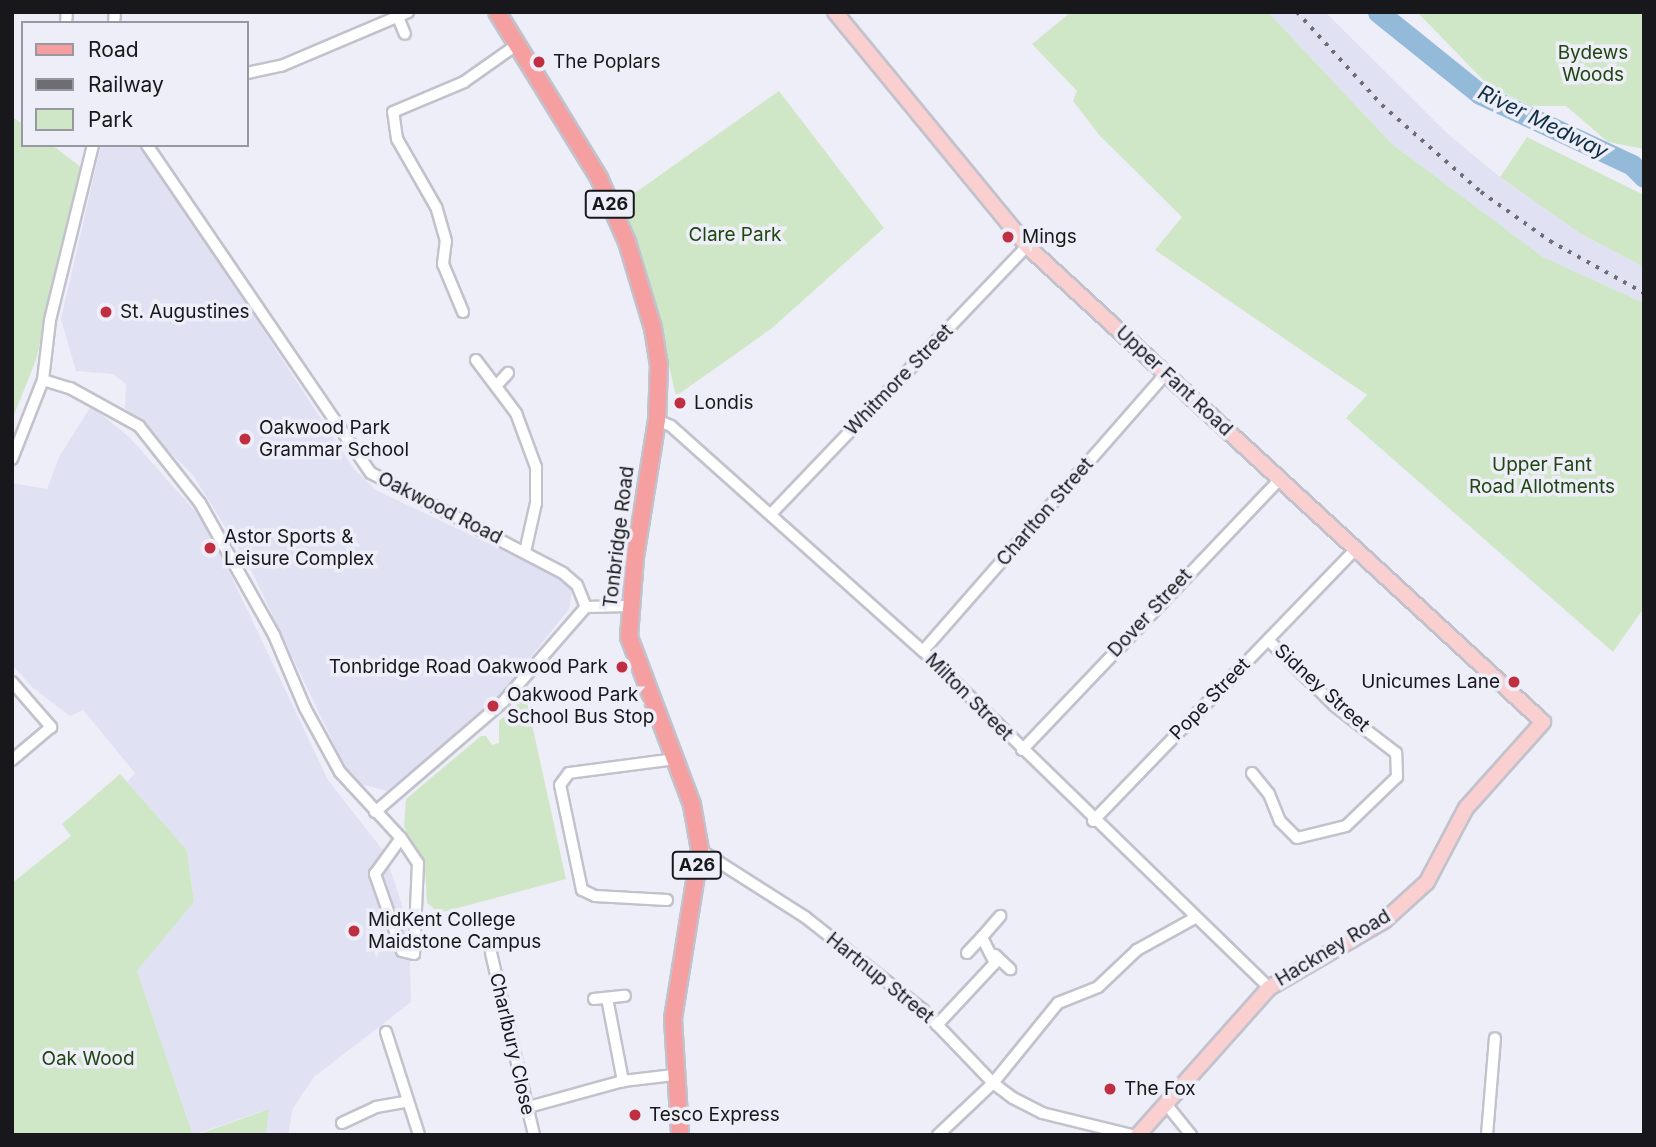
<!DOCTYPE html>
<style>
body{margin:0}
#map{position:relative;width:1656px;height:1147px;overflow:hidden;background:#eeeef9;font-family:Inter,sans-serif}
div>[style]{position:absolute}
[style*='--x']{left:calc(var(--x)*1px);top:calc(var(--y)*1px);width:calc(var(--w)*1px);rotate:calc(var(--a)*1deg)}
.built>*{inset:0;background:#e0e1f3}
.green>*{inset:0;background:#cfe7c7}
.river>*{height:21px;margin:-10.5px;padding:0 10.5px;transform-origin:10.5px;border-radius:10.5px;background:#94bada}
.roads{filter:drop-shadow(2px 0 #c2c2cc) drop-shadow(-2px 0 #c2c2cc) drop-shadow(0 2px #c2c2cc) drop-shadow(0 -2px #c2c2cc)}
.street>*{height:10px;margin:-5px;padding:0 5px;transform-origin:5px;border-radius:5px;background:#fff}
.secondary>*{height:14px;margin:-7px;padding:0 7px;transform-origin:7px;border-radius:7px;background:#facfd0}
.primary>*{height:16px;margin:-8px;padding:0 8px;transform-origin:8px;border-radius:8px;background:#f69fa1}
.rail>*{height:3.5px;margin-top:-1.75px;transform-origin:0;background:repeating-linear-gradient(90deg,#6d6d73 0 3.5px,transparent 0 10.5px)}
.dots>*{width:19px;height:19px;translate:-50% -50%;box-sizing:border-box;border:4px solid #eeeef9;border-radius:50%}
span{translate:-50% -50%;white-space:nowrap;text-align:center;line-height:1.15;-webkit-text-stroke:7px #eeeef9;paint-order:stroke}
.shield-label span{padding:2px 5px;background:#eeeef9;border:2px solid;border-radius:5px;-webkit-text-stroke-width:0}
.shield-label{font-size:18px;color:#18181c;font-weight:700}
.park-label{font-size:19px;color:#204611}
.poi-label{font-size:19px;color:#18181c}
.left{translate:0 -50%;text-align:left}
.right{translate:-100% -50%;text-align:right}
.street-label{font-size:19px;color:#18181c}
.water-label{font-size:21px;color:#0e2d43;font-style:italic}
.frame{position:absolute;inset:0;border:14px solid #18181c;pointer-events:none}
.legend{position:absolute;left:21px;top:21px;width:228px;height:126px;box-sizing:border-box;background:#eeeef9;border:2px solid #9898a1;margin:0;padding:9px 12px;list-style:none;font-size:21px;color:#18181c}
.legend li{display:flex;align-items:center;gap:14px;height:35px}
.legend b{width:35px;border:2px solid #9898a1}
</style>
<div id="map">
<div class="built">
<div style="clip-path:polygon(1268px 12px,1325px 12px,1449px 135px,1500px 177px,1581px 234px,1644px 267px,1644px 303px,1543px 257px,1392px 144px)"></div>
<div style="clip-path:polygon(101px 145px,142px 145px,354px 469px,376px 490px,565px 580px,572px 590px,569px 609px,497px 700px,387px 791px,357px 783px,340px 757px,248px 564px,193px 475px,125px 408px,126px 384px,113px 374px,76px 371px,61px 319px)"></div>
<div style="clip-path:polygon(91px 406px,129px 437px,206px 523px,328px 780px,385px 853px,409px 927px,411px 1002px,314px 1077px,293px 1108px,288px 1135px,266px 1135px,268px 1109px,193px 1135px,137px 971px,194px 902px,187px 850px,127px 782px,135px 773px,83px 710px,70px 716px,32px 687px,12px 665px,12px 483px,47px 489px,59px 457px)"></div>
</div>
<div class="green">
<div style="clip-path:polygon(1071px 12px,1268px 12px,1392px 144px,1543px 257px,1644px 303px,1644px 608px,1613px 652px,1346px 418px,1367px 395px,1155px 250px,1182px 217px,1100px 136px,1073px 101px,1077px 91px,1032px 44px)"></div>
<div style="clip-path:polygon(1417px 12px,1644px 12px,1644px 149px,1608px 142px,1566px 106px,1531px 106px,1489px 86px)"></div>
<div style="clip-path:polygon(779px 91px,884px 228px,771px 329px,676px 396px,648px 276px,622px 202px)"></div>
<div style="clip-path:polygon(12px 117px,23px 124px,23px 145px,52px 145px,82px 168px,36px 360px,12px 420px)"></div>
<div style="clip-path:polygon(1527px 137px,1644px 195px,1644px 267px,1581px 234px,1500px 177px)"></div>
<div style="clip-path:polygon(526px 697px,566px 879px,439px 913px,427px 903px,425px 867px,404px 827px,406px 799px,481px 736px,486px 736px,492px 745px,499px 743px,499px 721px)"></div>
<div style="clip-path:polygon(120px 774px,187px 850px,194px 902px,137px 971px,193px 1135px,12px 1135px,12px 883px,71px 836px,62px 824px)"></div>
<div style="clip-path:polygon(269px 1109px,266px 1135px,196px 1135px)"></div>
</div>
<div class="river">
<div style="--x:1378;--y:12;--w:131;--a:38.8"></div>
<div style="--x:1480;--y:94;--w:168;--a:25"></div>
<div style="--x:1632;--y:165;--w:17;--a:45"></div>
</div>
<div class="roads">
<div class="street">
<div style="--x:398;--y:17;--w:18;--a:68"></div>
<div style="--x:66;--y:23;--w:11;--a:-85"></div>
<div style="--x:114;--y:23;--w:11;--a:-85"></div>
<div style="--x:247;--y:73;--w:35;--a:-12"></div>
<div style="--x:281;--y:66;--w:138;--a:-23"></div>
<div style="--x:147;--y:145;--w:397;--a:55.7"></div>
<div style="--x:371;--y:473;--w:216;--a:27.5"></div>
<div style="--x:563;--y:573;--w:18;--a:41"></div>
<div style="--x:577;--y:585;--w:24;--a:68"></div>
<div style="--x:463;--y:312;--w:52;--a:-112.6"></div>
<div style="--x:443;--y:264;--w:23;--a:-83"></div>
<div style="--x:446;--y:241;--w:35;--a:-106"></div>
<div style="--x:436;--y:207;--w:78;--a:-119.8"></div>
<div style="--x:397;--y:139;--w:27;--a:-98"></div>
<div style="--x:393;--y:112;--w:77;--a:-22.9"></div>
<div style="--x:464;--y:82;--w:62;--a:-35.2"></div>
<div style="--x:476;--y:360;--w:66;--a:53"></div>
<div style="--x:516;--y:413;--w:58;--a:69.7"></div>
<div style="--x:536;--y:467;--w:36;--a:90"></div>
<div style="--x:536;--y:503;--w:50;--a:102.7"></div>
<div style="--x:43;--y:380;--w:28;--a:17"></div>
<div style="--x:70;--y:388;--w:79;--a:28.8"></div>
<div style="--x:139;--y:426;--w:98;--a:51.6"></div>
<div style="--x:200;--y:503;--w:151;--a:60.7"></div>
<div style="--x:274;--y:635;--w:79;--a:67"></div>
<div style="--x:305;--y:708;--w:73;--a:61.3"></div>
<div style="--x:340;--y:772;--w:90;--a:47.3"></div>
<div style="--x:401;--y:838;--w:30;--a:56"></div>
<div style="--x:418;--y:863;--w:91;--a:92.5"></div>
<div style="--x:414;--y:954;--w:12;--a:-166"></div>
<div style="--x:402;--y:951;--w:82;--a:-109.3"></div>
<div style="--x:375;--y:874;--w:44;--a:-54.2"></div>
<div style="--x:498;--y:384;--w:15;--a:-48"></div>
<div style="--x:657;--y:420;--w:15;--a:23"></div>
<div style="--x:671;--y:426;--w:338;--a:41.8"></div>
<div style="--x:923;--y:651;--w:483;--a:44.2"></div>
<div style="--x:12;--y:459;--w:85;--a:-68.6"></div>
<div style="--x:43;--y:380;--w:60;--a:-83.3"></div>
<div style="--x:50;--y:320;--w:180;--a:-76.2"></div>
<div style="--x:771;--y:514;--w:371;--a:-46.3"></div>
<div style="--x:923;--y:651;--w:369;--a:-48.8"></div>
<div style="--x:12;--y:682;--w:60;--a:49.1"></div>
<div style="--x:51;--y:727;--w:51;--a:139.8"></div>
<div style="--x:1022;--y:750;--w:374;--a:-46.4"></div>
<div style="--x:1252;--y:773;--w:27;--a:51"></div>
<div style="--x:1269;--y:794;--w:29;--a:68"></div>
<div style="--x:1280;--y:821;--w:24;--a:45"></div>
<div style="--x:1297;--y:838;--w:50;--a:-13.8"></div>
<div style="--x:1346;--y:826;--w:71;--a:-43.9"></div>
<div style="--x:1397;--y:777;--w:24;--a:-92"></div>
<div style="--x:1396;--y:753;--w:77;--a:-142.4"></div>
<div style="--x:1335;--y:706;--w:94;--a:-135.4"></div>
<div style="--x:375;--y:812;--w:169;--a:-40.7"></div>
<div style="--x:503;--y:702;--w:126;--a:-48.9"></div>
<div style="--x:586;--y:607;--w:44;--a:-1.3"></div>
<div style="--x:1093;--y:821;--w:380;--a:-46"></div>
<div style="--x:700;--y:850;--w:125;--a:32.5"></div>
<div style="--x:805;--y:917;--w:150;--a:38.2"></div>
<div style="--x:923;--y:1010;--w:101;--a:46.2"></div>
<div style="--x:993;--y:1083;--w:25;--a:37"></div>
<div style="--x:1013;--y:1098;--w:33;--a:27"></div>
<div style="--x:1042;--y:1113;--w:93;--a:13.7"></div>
<div style="--x:667;--y:900;--w:72;--a:-176.8"></div>
<div style="--x:595;--y:896;--w:14;--a:-155"></div>
<div style="--x:582;--y:890;--w:107;--a:-101.8"></div>
<div style="--x:560;--y:785;--w:15;--a:-53"></div>
<div style="--x:569;--y:773;--w:108;--a:-7.5"></div>
<div style="--x:491;--y:953;--w:187;--a:76.7"></div>
<div style="--x:967;--y:953;--w:22;--a:-47"></div>
<div style="--x:995;--y:955;--w:21;--a:43"></div>
<div style="--x:607;--y:998;--w:85;--a:79.1"></div>
<div style="--x:594;--y:999;--w:31;--a:-6"></div>
<div style="--x:937;--y:1025;--w:85;--a:-46.9"></div>
<div style="--x:995;--y:963;--w:29;--a:-117"></div>
<div style="--x:982;--y:937;--w:28;--a:-49"></div>
<div style="--x:386;--y:1032;--w:108;--a:72.2"></div>
<div style="--x:1166;--y:1104;--w:40;--a:51"></div>
<div style="--x:525;--y:1108;--w:102;--a:-15.4"></div>
<div style="--x:623;--y:1081;--w:51;--a:-6.7"></div>
<div style="--x:342;--y:1123;--w:38;--a:-25"></div>
<div style="--x:376;--y:1107;--w:29;--a:-10"></div>
<div style="--x:938;--y:1135;--w:76;--a:-43.4"></div>
<div style="--x:993;--y:1083;--w:103;--a:-50.9"></div>
<div style="--x:1058;--y:1003;--w:43;--a:-21.8"></div>
<div style="--x:1098;--y:987;--w:54;--a:-43.5"></div>
<div style="--x:1137;--y:950;--w:66;--a:-28.9"></div>
<div style="--x:1487;--y:1135;--w:97;--a:-85.3"></div>
</div>
<div class="secondary">
<div style="--x:835;--y:12;--w:303;--a:50.6"></div>
<div style="--x:1027;--y:246;--w:702;--a:42.69"></div>
<div style="--x:1543;--y:722;--w:115;--a:131.8"></div>
<div style="--x:1466;--y:808;--w:84;--a:117.8"></div>
<div style="--x:1427;--y:882;--w:58;--a:137.8"></div>
<div style="--x:1384;--y:921;--w:133;--a:149.8"></div>
<div style="--x:1269;--y:988;--w:197;--a:131.7"></div>
</div>
<div class="primary">
<div style="--x:497;--y:12;--w:195;--a:58.4"></div>
<div style="--x:599;--y:178;--w:70;--a:66.4"></div>
<div style="--x:627;--y:242;--w:90;--a:73.2"></div>
<div style="--x:653;--y:328;--w:36;--a:81"></div>
<div style="--x:659;--y:364;--w:56;--a:92"></div>
<div style="--x:657;--y:420;--w:139;--a:99.1"></div>
<div style="--x:635;--y:557;--w:80;--a:94.3"></div>
<div style="--x:629;--y:637;--w:179;--a:69.4"></div>
<div style="--x:692;--y:805;--w:46;--a:79.9"></div>
<div style="--x:700;--y:850;--w:171;--a:99.1"></div>
<div style="--x:673;--y:1019;--w:116;--a:86.5"></div>
</div>
</div>
<div class="rail">
<div style="--x:1297;--y:12;--w:126;--a:47.6"></div>
<div style="--x:1382;--y:105;--w:132;--a:41.3"></div>
<div style="--x:1481;--y:192;--w:85;--a:35.4"></div>
<div style="--x:1550;--y:241;--w:107;--a:29"></div>
</div>
<div class="dots">
<div style="left:539px;top:62px;background:#bf2e41"></div>
<div style="left:1008px;top:237px;background:#bf2e41"></div>
<div style="left:106px;top:312px;background:#bf2e41"></div>
<div style="left:680px;top:403px;background:#bf2e41"></div>
<div style="left:245px;top:439px;background:#bf2e41"></div>
<div style="left:210px;top:548px;background:#bf2e41"></div>
<div style="left:622px;top:667px;background:#bf2e41"></div>
<div style="left:1514px;top:682px;background:#bf2e41"></div>
<div style="left:493px;top:706px;background:#bf2e41"></div>
<div style="left:354px;top:931px;background:#bf2e41"></div>
<div style="left:1110px;top:1089px;background:#bf2e41"></div>
<div style="left:635px;top:1115px;background:#bf2e41"></div>
</div>
<div class="shield-label">
<span style="left:610px;top:204px">A26</span>
<span style="left:697px;top:865px">A26</span>
</div>
<div class="park-label">
<span style="left:1593px;top:64px">Bydews<br>Woods</span>
<span style="left:735px;top:235px">Clare Park</span>
<span style="left:1542px;top:476px">Upper Fant<br>Road Allotments</span>
<span style="left:88px;top:1059px">Oak Wood</span>
</div>
<div class="poi-label">
<span class="left" style="left:553px;top:62px">The Poplars</span>
<span class="left" style="left:1022px;top:237px">Mings</span>
<span class="left" style="left:120px;top:312px">St. Augustines</span>
<span class="left" style="left:694px;top:403px">Londis</span>
<span class="left" style="left:259px;top:439px">Oakwood Park<br>Grammar School</span>
<span class="left" style="left:224px;top:548px">Astor Sports &amp;<br>Leisure Complex</span>
<span class="right" style="left:608px;top:667px">Tonbridge Road Oakwood Park</span>
<span class="right" style="left:1500px;top:682px">Unicumes Lane</span>
<span class="left" style="left:507px;top:706px">Oakwood Park<br>School Bus Stop</span>
<span class="left" style="left:368px;top:931px">MidKent College<br>Maidstone Campus</span>
<span class="left" style="left:1124px;top:1089px">The Fox</span>
<span class="left" style="left:649px;top:1115px">Tesco Express</span>
</div>
<div class="street-label">
<span style="left:899px;top:380px;rotate:-46deg">Whitmore Street</span>
<span style="left:1174px;top:381px;rotate:43deg">Upper Fant Road</span>
<span style="left:440px;top:508px;rotate:27deg">Oakwood Road</span>
<span style="left:1045px;top:512px;rotate:-49deg">Charlton Street</span>
<span style="left:619px;top:537px;rotate:-83deg">Tonbridge Road</span>
<span style="left:1150px;top:613px;rotate:-47deg">Dover Street</span>
<span style="left:1322px;top:688px;rotate:42deg">Sidney Street</span>
<span style="left:969px;top:697px;rotate:45deg">Milton Street</span>
<span style="left:1210px;top:699px;rotate:-46deg">Pope Street</span>
<span style="left:1333px;top:948px;rotate:-31deg">Hackney Road</span>
<span style="left:880px;top:978px;rotate:39deg">Hartnup Street</span>
<span style="left:512px;top:1044px;rotate:77deg">Charlbury Close</span>
</div>
<div class="water-label">
<span style="left:1543px;top:122px;rotate:26deg">River Medway</span>
</div>
<div class="frame"></div>
<ul class="legend">
<li><b style="height:9px;background:#f69fa1"></b>Road</li>
<li><b style="height:9px;background:#6d6d73"></b>Railway</li>
<li><b style="height:19px;background:#cfe7c7"></b>Park</li>
</ul>
</div>
